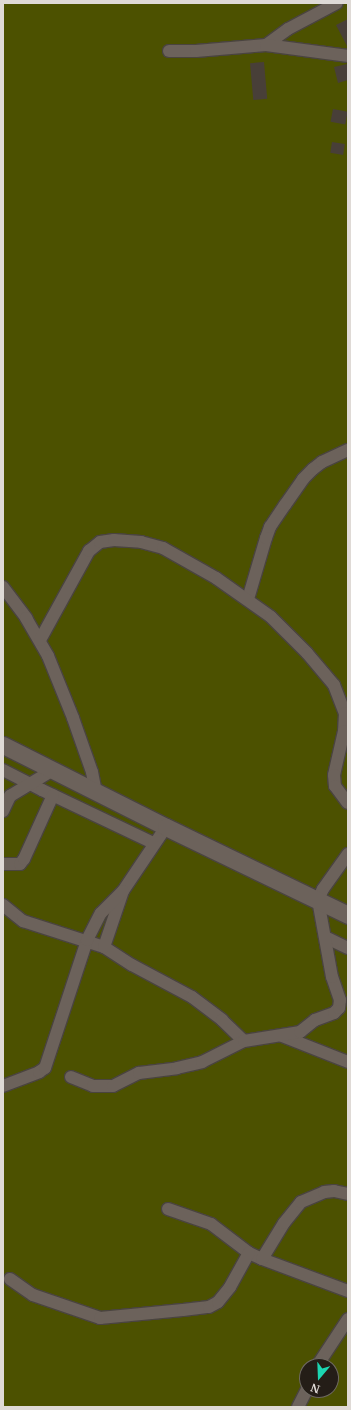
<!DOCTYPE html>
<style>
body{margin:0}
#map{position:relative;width:351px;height:1410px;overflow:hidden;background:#2e2620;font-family:Merriweather,serif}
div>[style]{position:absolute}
.green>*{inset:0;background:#4c5100}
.building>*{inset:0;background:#483f38;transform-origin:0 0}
.roads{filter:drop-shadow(1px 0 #4a443f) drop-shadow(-1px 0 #4a443f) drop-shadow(0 1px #4a443f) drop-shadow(0 -1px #4a443f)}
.street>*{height:12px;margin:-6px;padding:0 6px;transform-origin:6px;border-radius:6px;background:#6c625b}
.secondary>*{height:17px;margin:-8.5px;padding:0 8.5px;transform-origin:8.5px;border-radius:8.5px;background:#6c625b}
span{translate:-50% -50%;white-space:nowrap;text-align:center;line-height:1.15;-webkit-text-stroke:3px #241d17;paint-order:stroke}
.frame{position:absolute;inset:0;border:4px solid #dfdad6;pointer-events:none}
.north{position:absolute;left:299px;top:1358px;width:40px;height:40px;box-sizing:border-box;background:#241d17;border:1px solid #6f6963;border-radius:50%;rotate:199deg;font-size:11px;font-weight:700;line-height:16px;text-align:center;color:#dfdad6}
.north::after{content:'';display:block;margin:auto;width:14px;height:18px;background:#1cd5b1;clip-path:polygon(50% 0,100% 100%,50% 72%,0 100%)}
</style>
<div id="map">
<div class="green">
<div style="clip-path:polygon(evenodd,3px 3px,348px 3px,348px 1407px,3px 1407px,3px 3px,307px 1366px,331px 1366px,331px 1390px,307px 1390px,307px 1366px)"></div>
</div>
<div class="building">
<div style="clip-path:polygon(348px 19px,348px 48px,336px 25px)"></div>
<div style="left:264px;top:62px;width:37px;height:14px;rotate:85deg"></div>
<div style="clip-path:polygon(347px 64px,348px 80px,338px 83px,334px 67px)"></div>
<div style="left:333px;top:109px;width:15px;height:13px;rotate:11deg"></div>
<div style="left:332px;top:142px;width:13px;height:11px;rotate:9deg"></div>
</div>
<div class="roads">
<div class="street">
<div style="left:266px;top:45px;width:27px;rotate:-36deg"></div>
<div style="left:288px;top:29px;width:55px;rotate:-28deg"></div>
<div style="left:169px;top:51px;width:27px"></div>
<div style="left:196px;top:51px;width:70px;rotate:-4.9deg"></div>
<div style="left:266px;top:45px;width:83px;rotate:7.6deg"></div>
<div style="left:3px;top:587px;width:39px;rotate:53deg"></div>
<div style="left:26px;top:618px;width:44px;rotate:59.9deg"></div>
<div style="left:48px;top:656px;width:67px;rotate:68deg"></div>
<div style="left:73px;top:718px;width:57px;rotate:70.6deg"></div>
<div style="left:92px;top:772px;width:20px;rotate:79deg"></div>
<div style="left:248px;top:599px;width:64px;rotate:-73.6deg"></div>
<div style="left:266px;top:538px;width:12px;rotate:-70deg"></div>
<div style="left:270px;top:527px;width:27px;rotate:-56deg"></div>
<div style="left:285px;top:505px;width:32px;rotate:-55deg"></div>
<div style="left:303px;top:479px;width:14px;rotate:-45deg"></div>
<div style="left:313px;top:469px;width:11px;rotate:-38deg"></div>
<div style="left:322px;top:462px;width:29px;rotate:-25deg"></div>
<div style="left:40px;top:640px;width:102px;rotate:-61.2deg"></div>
<div style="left:89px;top:551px;width:14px;rotate:-39deg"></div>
<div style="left:100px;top:542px;width:14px;rotate:-8deg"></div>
<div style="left:114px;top:540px;width:27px;rotate:4deg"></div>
<div style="left:141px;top:542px;width:23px;rotate:15deg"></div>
<div style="left:163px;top:548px;width:61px;rotate:29.5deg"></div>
<div style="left:216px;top:578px;width:67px;rotate:35.3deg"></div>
<div style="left:271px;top:617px;width:51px;rotate:45deg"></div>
<div style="left:307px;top:653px;width:42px;rotate:49.8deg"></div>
<div style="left:334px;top:685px;width:30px;rotate:69deg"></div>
<div style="left:345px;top:713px;width:18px;rotate:93deg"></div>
<div style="left:344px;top:731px;width:45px;rotate:102.8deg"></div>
<div style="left:334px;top:775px;width:11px;rotate:85deg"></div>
<div style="left:335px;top:786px;width:21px;rotate:53deg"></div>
<div style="left:3px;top:770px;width:44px;rotate:27.1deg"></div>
<div style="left:42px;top:790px;width:123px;rotate:25.5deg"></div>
<div style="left:3px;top:811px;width:17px;rotate:-65deg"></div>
<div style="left:10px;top:796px;width:50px;rotate:-31.2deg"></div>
<div style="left:3px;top:864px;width:17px"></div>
<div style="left:20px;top:864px;width:6px;rotate:-51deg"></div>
<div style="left:24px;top:859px;width:70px;rotate:-65.6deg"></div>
<div style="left:3px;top:905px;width:26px;rotate:39deg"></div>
<div style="left:23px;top:921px;width:85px;rotate:17.8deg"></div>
<div style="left:104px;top:947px;width:33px;rotate:33deg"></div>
<div style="left:132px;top:965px;width:68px;rotate:28.1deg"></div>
<div style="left:192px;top:997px;width:38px;rotate:37deg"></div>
<div style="left:222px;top:1020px;width:30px;rotate:44deg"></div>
<div style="left:325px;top:937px;width:25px;rotate:26deg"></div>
<div style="left:104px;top:947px;width:59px;rotate:-71.3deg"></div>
<div style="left:123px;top:891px;width:77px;rotate:-56.1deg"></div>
<div style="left:282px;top:1036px;width:71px;rotate:21.5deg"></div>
<div style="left:71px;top:1077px;width:24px;rotate:22deg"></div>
<div style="left:93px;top:1086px;width:20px"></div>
<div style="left:113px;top:1086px;width:29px;rotate:-27deg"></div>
<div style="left:139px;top:1073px;width:38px;rotate:-7deg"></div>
<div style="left:177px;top:1068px;width:26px;rotate:-13deg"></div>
<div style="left:202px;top:1062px;width:47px;rotate:-26.6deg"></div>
<div style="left:244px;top:1041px;width:57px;rotate:-9.1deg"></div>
<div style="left:300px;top:1032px;width:19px;rotate:-39deg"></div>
<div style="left:315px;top:1020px;width:20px;rotate:-20deg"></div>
<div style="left:334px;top:1013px;width:7px;rotate:-45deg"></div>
<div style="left:339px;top:1008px;width:8px;rotate:-83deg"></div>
<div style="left:340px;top:1000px;width:24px;rotate:-109deg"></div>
<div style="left:332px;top:977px;width:78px;rotate:-100.3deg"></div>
<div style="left:318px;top:900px;width:12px;rotate:-66deg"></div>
<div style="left:323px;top:889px;width:43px;rotate:-54.5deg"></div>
<div style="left:3px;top:1086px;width:39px;rotate:-21deg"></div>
<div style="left:39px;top:1072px;width:7px;rotate:-34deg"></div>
<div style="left:45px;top:1068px;width:135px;rotate:-71.8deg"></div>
<div style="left:87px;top:940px;width:30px;rotate:-63deg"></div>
<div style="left:101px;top:913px;width:31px;rotate:-45deg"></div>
<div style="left:168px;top:1209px;width:46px;rotate:19.2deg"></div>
<div style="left:211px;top:1224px;width:48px;rotate:37.3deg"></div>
<div style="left:249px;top:1253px;width:14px;rotate:25deg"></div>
<div style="left:262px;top:1259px;width:92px;rotate:20.4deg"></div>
<div style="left:262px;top:1259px;width:42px;rotate:-58.6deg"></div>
<div style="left:284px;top:1223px;width:27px;rotate:-51deg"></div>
<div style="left:301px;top:1202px;width:25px;rotate:-23deg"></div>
<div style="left:324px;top:1192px;width:10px;rotate:-6deg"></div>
<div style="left:334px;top:1191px;width:14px;rotate:12deg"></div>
<div style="left:10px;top:1279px;width:28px;rotate:35deg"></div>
<div style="left:33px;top:1295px;width:71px;rotate:18.9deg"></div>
<div style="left:100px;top:1318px;width:83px;rotate:-5.5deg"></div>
<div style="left:183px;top:1310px;width:26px;rotate:-7deg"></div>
<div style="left:209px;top:1307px;width:10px;rotate:-29deg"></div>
<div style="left:218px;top:1302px;width:19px;rotate:-51deg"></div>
<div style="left:230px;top:1287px;width:39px;rotate:-61deg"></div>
<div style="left:317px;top:1366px;width:56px;rotate:-56.6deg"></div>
<div style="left:298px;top:1407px;width:20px;rotate:-63deg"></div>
</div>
<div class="secondary">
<div style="left:3px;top:745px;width:182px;rotate:26.7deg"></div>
<div style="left:166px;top:827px;width:202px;rotate:25.8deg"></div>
</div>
</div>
<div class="frame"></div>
<div class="north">N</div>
</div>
